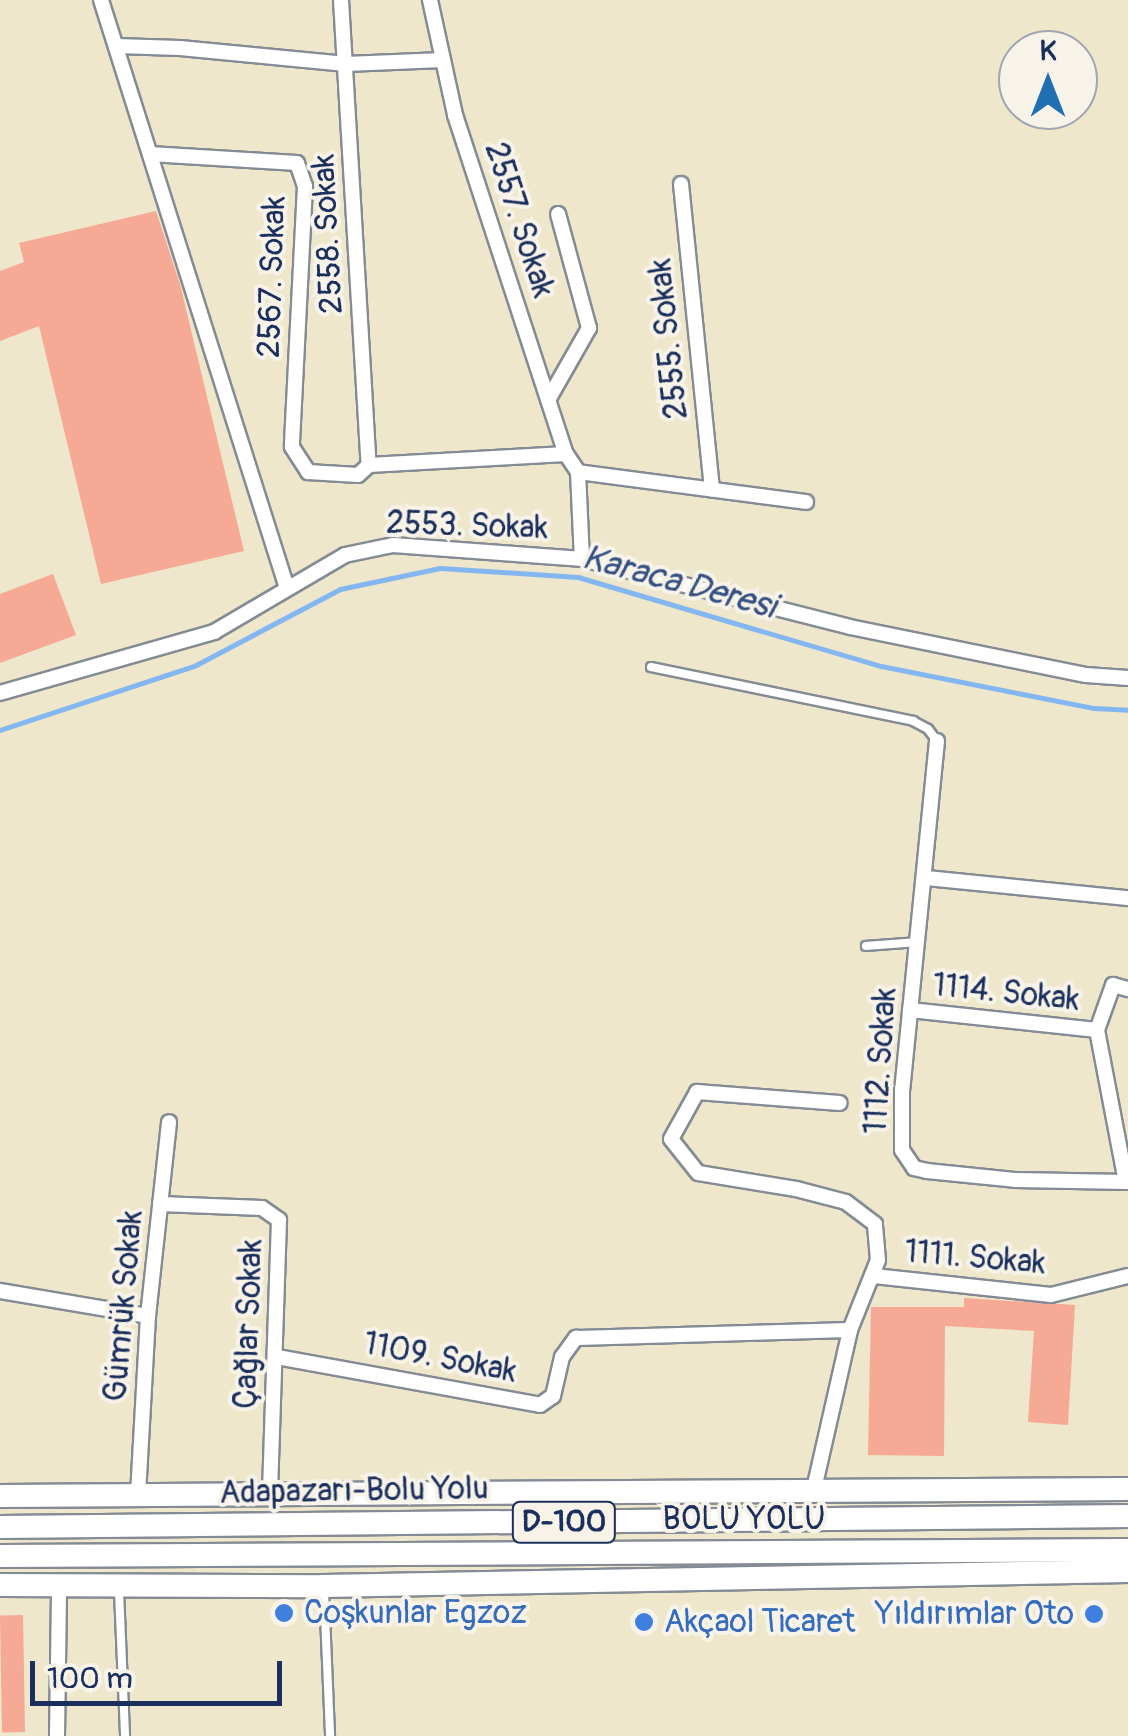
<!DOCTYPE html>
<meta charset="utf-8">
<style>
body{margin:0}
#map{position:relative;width:1128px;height:1736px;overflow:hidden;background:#eee7cb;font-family:Pangolin,sans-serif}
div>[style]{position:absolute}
.stream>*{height:5px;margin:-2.5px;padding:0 2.5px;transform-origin:2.5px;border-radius:2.5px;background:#84b7f1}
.building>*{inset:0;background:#f6a995;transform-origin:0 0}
.roads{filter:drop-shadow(2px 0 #848b94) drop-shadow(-2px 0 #848b94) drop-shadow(0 2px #848b94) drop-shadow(0 -2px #848b94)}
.service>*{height:8px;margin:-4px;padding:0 4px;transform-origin:4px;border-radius:4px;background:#fff}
.minor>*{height:14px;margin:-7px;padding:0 7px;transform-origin:7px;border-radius:7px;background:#fff}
.trunk>*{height:22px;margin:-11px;padding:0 11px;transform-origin:11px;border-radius:11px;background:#fff}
.dots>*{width:28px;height:28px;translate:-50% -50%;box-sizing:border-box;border:5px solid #f7f3e8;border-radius:50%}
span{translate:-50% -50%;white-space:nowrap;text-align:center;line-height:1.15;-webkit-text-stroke:8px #f7f3e8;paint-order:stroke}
.shield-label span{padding:2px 8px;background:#f7f3e8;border:2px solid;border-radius:8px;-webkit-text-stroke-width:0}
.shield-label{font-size:30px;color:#1b2f5e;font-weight:700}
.street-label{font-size:32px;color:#1b2f5e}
.shop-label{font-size:32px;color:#366cbe}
.left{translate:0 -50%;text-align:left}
.right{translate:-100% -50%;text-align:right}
.water-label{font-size:35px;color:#355183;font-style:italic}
.north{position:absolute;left:998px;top:30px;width:100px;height:100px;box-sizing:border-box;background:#f7f3e8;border:2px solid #9fa5b1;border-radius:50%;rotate:0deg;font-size:28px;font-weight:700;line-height:40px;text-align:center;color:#1b2f5e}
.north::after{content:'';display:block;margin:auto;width:35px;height:45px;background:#1f6fb2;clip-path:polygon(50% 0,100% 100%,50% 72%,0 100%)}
.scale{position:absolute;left:30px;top:1661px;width:252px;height:45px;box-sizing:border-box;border:5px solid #1b2f5e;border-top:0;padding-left:12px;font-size:30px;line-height:35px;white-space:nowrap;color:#1b2f5e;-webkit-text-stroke:8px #f7f3e8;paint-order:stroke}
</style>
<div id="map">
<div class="stream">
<div style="left:0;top:730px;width:206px;rotate:-18.3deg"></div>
<div style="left:196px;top:665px;width:163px;rotate:-27.8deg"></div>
<div style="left:340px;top:589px;width:102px;rotate:-11.9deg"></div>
<div style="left:440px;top:568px;width:138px;rotate:3.7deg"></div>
<div style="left:578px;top:577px;width:316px;rotate:16.4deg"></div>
<div style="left:881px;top:666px;width:217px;rotate:11.2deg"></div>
<div style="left:1094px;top:708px;width:34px;rotate:3deg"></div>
</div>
<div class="building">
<div style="clip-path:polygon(156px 211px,180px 284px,244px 551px,101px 584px,39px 326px,0 341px,0 271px,24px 262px,19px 243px)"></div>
<div style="clip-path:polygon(53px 574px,76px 635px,0 663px,0 594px)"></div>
<div style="clip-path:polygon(964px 1298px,1075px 1305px,1068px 1425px,1028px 1422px,1034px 1331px,945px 1326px,944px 1456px,868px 1455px,871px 1307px,964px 1307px)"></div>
<div style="left:23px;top:1615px;width:117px;height:23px;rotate:89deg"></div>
</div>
<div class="roads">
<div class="service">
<div style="left:651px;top:667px;width:268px;rotate:11.6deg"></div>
<div style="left:913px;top:721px;width:17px;rotate:28deg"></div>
<div style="left:928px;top:729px;width:15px;rotate:53deg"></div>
<div style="left:866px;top:946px;width:52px;rotate:-4.4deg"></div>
<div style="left:119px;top:1591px;width:145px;rotate:87.6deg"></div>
<div style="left:324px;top:1591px;width:145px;rotate:87.6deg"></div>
</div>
<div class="minor">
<div style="left:101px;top:0;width:617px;rotate:72.45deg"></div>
<div style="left:341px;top:0;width:466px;rotate:86.6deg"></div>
<div style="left:430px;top:0;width:118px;rotate:77.7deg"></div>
<div style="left:455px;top:115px;width:357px;rotate:71.9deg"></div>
<div style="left:116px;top:46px;width:64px;rotate:1.8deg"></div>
<div style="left:180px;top:48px;width:167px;rotate:5.5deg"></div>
<div style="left:346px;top:64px;width:97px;rotate:-2.4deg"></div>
<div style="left:150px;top:154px;width:147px;rotate:3.5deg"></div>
<div style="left:297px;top:163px;width:24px;rotate:71deg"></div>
<div style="left:305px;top:186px;width:261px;rotate:92.9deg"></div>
<div style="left:292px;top:447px;width:30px;rotate:57deg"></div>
<div style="left:308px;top:472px;width:50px;rotate:3.4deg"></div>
<div style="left:358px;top:475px;width:15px;rotate:-42deg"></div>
<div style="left:681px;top:184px;width:307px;rotate:84.2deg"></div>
<div style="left:548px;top:400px;width:83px;rotate:-60.3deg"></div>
<div style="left:589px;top:328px;width:118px;rotate:-105.2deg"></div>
<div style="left:369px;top:465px;width:197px;rotate:-3.2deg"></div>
<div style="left:566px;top:454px;width:22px;rotate:56deg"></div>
<div style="left:578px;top:472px;width:87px;rotate:87.4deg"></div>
<div style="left:578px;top:472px;width:230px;rotate:7.5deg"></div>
<div style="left:0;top:693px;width:223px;rotate:-15.9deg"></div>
<div style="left:214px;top:632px;width:152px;rotate:-30.4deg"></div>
<div style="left:345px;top:555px;width:49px;rotate:-11.8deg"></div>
<div style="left:393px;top:545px;width:190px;rotate:4.2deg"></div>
<div style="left:582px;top:559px;width:276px;rotate:14.2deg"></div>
<div style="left:850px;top:627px;width:241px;rotate:11.5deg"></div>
<div style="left:1086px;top:675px;width:42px;rotate:4.1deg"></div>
<div style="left:937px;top:741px;width:350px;rotate:95.7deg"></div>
<div style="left:902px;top:1089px;width:61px;rotate:90deg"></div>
<div style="left:902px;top:1150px;width:22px;rotate:56deg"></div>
<div style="left:914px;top:1168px;width:13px;rotate:13deg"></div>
<div style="left:927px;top:1171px;width:88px;rotate:5.8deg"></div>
<div style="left:1015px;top:1180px;width:113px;rotate:1deg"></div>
<div style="left:926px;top:878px;width:203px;rotate:5.7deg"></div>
<div style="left:910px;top:1010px;width:188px;rotate:6.1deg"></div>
<div style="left:1126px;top:1182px;width:155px;rotate:-100.8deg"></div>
<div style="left:1097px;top:1030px;width:48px;rotate:-70.4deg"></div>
<div style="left:1113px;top:985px;width:16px;rotate:15deg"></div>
<div style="left:160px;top:1204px;width:102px;rotate:2.2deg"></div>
<div style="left:262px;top:1208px;width:21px;rotate:35deg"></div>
<div style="left:279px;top:1220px;width:273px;rotate:91.9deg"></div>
<div style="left:874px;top:1276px;width:178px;rotate:6.1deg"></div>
<div style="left:1051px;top:1295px;width:79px;rotate:-13.9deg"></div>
<div style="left:0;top:1291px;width:150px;rotate:9.6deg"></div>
<div style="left:277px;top:1357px;width:267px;rotate:10.3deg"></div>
<div style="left:540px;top:1405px;width:16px;rotate:-35deg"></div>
<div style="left:553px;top:1396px;width:40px;rotate:-77deg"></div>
<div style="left:562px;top:1357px;width:24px;rotate:-54deg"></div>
<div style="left:576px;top:1338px;width:274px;rotate:-1.7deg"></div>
<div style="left:814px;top:1489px;width:163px;rotate:-77.2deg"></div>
<div style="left:850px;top:1330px;width:75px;rotate:-68.2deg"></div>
<div style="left:878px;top:1260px;width:36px;rotate:-95deg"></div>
<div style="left:875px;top:1224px;width:36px;rotate:-143deg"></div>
<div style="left:846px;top:1202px;width:52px;rotate:-165.4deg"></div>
<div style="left:796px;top:1189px;width:99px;rotate:-170.7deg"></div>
<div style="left:698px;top:1173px;width:43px;rotate:-128.5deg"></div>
<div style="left:671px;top:1139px;width:54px;rotate:-61deg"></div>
<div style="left:697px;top:1092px;width:143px;rotate:4.4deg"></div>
<div style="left:138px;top:1495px;width:179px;rotate:-86.8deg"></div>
<div style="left:148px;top:1316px;width:195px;rotate:-83.8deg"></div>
<div style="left:57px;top:1736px;width:152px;rotate:-89.2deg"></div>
</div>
<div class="trunk">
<div style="left:0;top:1496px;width:1128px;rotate:-0.36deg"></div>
<div style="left:0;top:1527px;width:1128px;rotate:-0.56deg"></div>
<div style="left:0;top:1556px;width:1128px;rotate:-0.3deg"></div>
<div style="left:0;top:1585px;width:323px;rotate:0.2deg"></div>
<div style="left:323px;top:1586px;width:805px;rotate:-1.07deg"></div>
</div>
</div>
<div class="dots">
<div style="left:284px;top:1613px;background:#3f7fe0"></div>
<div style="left:1094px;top:1614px;background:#3f7fe0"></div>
<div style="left:644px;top:1622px;background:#3f7fe0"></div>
</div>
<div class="shield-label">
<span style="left:564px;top:1522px">D-100</span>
</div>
<div class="street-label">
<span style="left:519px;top:220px;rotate:72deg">2557. Sokak</span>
<span style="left:328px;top:234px;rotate:-93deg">2558. Sokak</span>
<span style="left:272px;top:277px;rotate:-88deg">2567. Sokak</span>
<span style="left:669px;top:339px;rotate:-96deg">2555. Sokak</span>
<span style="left:467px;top:526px;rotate:2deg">2553. Sokak</span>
<span style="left:1006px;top:993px;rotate:6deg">1114. Sokak</span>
<span style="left:881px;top:1061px;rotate:-86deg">1112. Sokak</span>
<span style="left:975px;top:1258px;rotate:5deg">1111. Sokak</span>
<span style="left:124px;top:1306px;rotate:-85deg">Gümrük Sokak</span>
<span style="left:249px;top:1324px;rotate:-88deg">Çağlar Sokak</span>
<span style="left:440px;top:1358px;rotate:11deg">1109. Sokak</span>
<span style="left:354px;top:1491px;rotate:-1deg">Adapazarı-Bolu Yolu</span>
<span style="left:744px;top:1519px">BOLU YOLU</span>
</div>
<div class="shop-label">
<span class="left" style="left:304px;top:1613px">Coşkunlar Egzoz</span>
<span class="right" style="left:1074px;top:1614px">Yıldırımlar Oto</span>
<span class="left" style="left:664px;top:1622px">Akçaol Ticaret</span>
</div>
<div class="water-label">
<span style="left:679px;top:582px;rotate:15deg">Karaca Deresi</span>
</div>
<div class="north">K</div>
<div class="scale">100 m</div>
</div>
